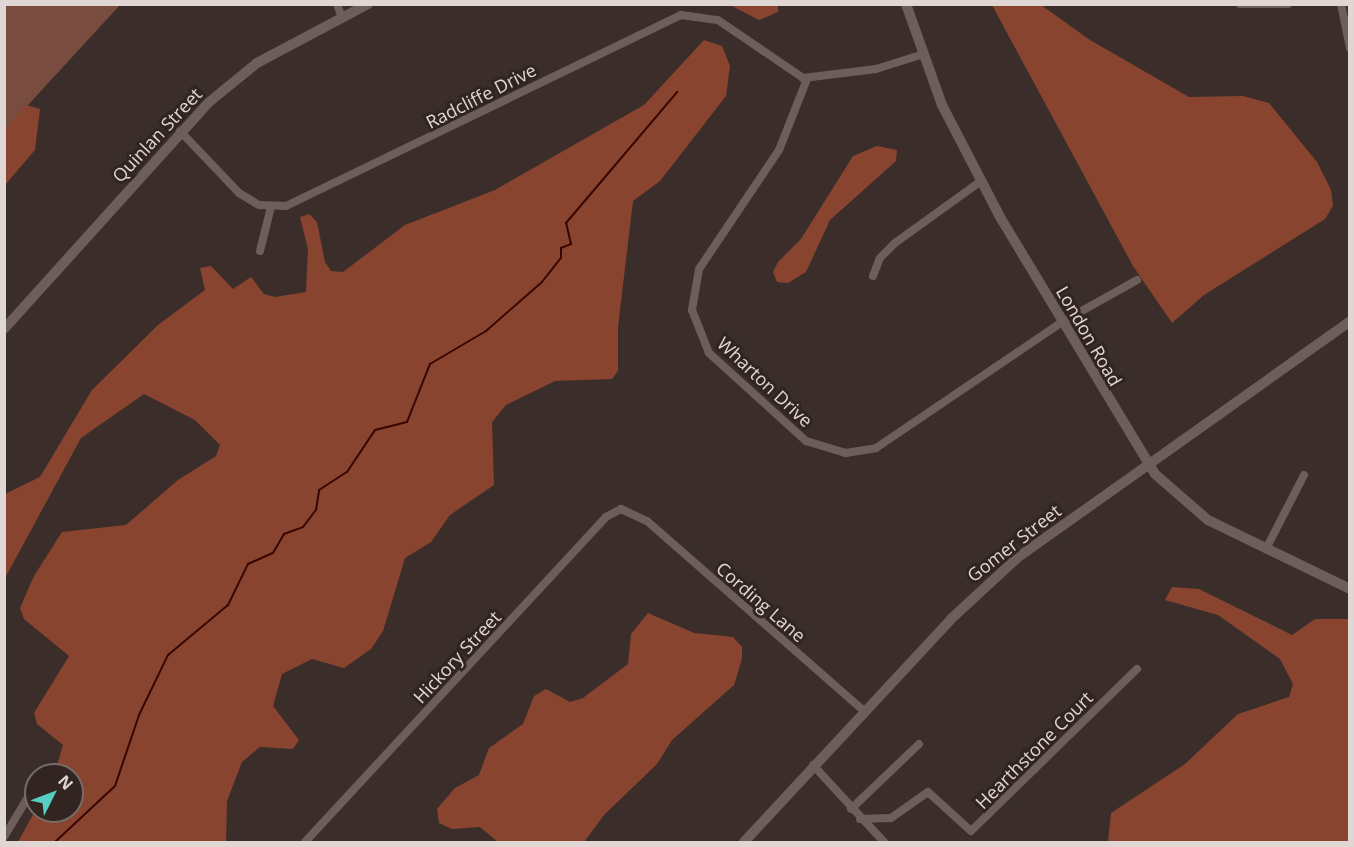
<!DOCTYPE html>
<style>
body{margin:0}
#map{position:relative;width:1354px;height:847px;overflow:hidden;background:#3b2e2a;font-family:"Open Sans",sans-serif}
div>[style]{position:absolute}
.green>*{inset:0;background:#794c40}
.forest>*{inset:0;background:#894430}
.stream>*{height:2px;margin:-1px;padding:0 1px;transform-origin:1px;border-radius:1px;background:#380600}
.street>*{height:8px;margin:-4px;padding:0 4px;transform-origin:4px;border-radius:4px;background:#6d5e5a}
.secondary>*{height:10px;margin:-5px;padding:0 5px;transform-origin:5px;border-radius:5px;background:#6d5e5a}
span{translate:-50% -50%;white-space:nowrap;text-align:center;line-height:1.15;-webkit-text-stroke:6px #312421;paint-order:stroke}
.street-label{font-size:18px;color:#e0d7d5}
.frame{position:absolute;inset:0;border:6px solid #e0d7d5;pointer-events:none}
.north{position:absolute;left:24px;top:763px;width:60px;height:60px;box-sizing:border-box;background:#312421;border:2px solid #776c69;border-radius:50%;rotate:48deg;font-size:16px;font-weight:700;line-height:24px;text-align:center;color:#e0d7d5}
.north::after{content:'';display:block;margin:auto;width:21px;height:27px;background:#56cec2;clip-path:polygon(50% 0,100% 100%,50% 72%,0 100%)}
</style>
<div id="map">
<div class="green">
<div style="clip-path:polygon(6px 5px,120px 5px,5px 130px,4px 6px)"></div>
</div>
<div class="forest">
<div style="clip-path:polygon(730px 5px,778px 5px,778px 12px,759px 20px)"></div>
<div style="clip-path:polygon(992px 5px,1041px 5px,1090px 40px,1189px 97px,1243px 96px,1269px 103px,1317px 162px,1331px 190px,1333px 206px,1325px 219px,1204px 295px,1172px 323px,1133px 266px)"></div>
<div style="clip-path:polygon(704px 40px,722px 46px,730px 66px,726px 96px,660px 181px,633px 201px,618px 327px,618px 371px,612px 379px,555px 381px,506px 405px,492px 422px,494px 485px,450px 515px,431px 542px,405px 558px,383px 631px,371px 649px,344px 668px,312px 659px,282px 674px,273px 706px,299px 740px,293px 749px,260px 747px,242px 762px,227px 801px,226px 842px,18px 842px,36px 809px,72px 811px,72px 775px,54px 775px,63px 745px,37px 724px,34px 713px,69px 656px,24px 619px,20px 608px,34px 576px,62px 532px,126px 525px,178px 480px,216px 456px,220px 445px,195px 420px,144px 394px,81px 438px,5px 578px,5px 494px,40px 477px,92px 390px,158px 325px,205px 290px,200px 268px,211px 266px,233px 289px,251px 277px,264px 294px,275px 297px,306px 292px,308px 249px,300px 217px,309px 214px,317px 222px,325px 262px,331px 271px,343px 272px,405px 225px,495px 190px,644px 105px)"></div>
<div style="clip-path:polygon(26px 105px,40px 109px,35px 150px,5px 185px,5px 130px)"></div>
<div style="clip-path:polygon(877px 146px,897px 150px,896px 161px,830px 220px,806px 272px,788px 283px,777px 282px,773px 272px,778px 262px,801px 239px,853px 156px)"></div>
<div style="clip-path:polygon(1172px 587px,1199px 589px,1292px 635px,1315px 619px,1349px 619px,1349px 842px,1108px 842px,1111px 813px,1185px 764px,1238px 714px,1289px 697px,1293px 684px,1280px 659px,1218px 615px,1165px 600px)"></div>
<div style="clip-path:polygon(648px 613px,694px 633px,733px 637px,742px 647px,742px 659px,734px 685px,672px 740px,657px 764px,604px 815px,584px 842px,498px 842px,480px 827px,452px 829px,439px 823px,437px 809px,455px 788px,479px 775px,489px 748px,523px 724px,534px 696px,546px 689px,570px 702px,583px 698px,628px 664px,631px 634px)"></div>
</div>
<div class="stream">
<div style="left:55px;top:842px;width:82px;rotate:-43deg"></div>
<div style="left:115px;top:786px;width:75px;rotate:-71.3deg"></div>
<div style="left:139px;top:715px;width:67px;rotate:-64.2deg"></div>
<div style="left:168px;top:655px;width:78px;rotate:-39.8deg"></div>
<div style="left:228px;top:605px;width:46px;rotate:-64deg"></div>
<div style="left:248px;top:564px;width:27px;rotate:-24deg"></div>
<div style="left:273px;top:553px;width:22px;rotate:-60deg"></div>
<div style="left:284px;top:534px;width:20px;rotate:-20deg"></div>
<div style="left:303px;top:527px;width:21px;rotate:-53deg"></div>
<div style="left:316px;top:510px;width:20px;rotate:-81deg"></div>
<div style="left:319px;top:490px;width:33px;rotate:-33deg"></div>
<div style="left:347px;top:472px;width:50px;rotate:-56.3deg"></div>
<div style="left:375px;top:430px;width:33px;rotate:-14deg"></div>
<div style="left:407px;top:422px;width:62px;rotate:-68.4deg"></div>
<div style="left:430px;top:364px;width:65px;rotate:-30.5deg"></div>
<div style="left:486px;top:331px;width:74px;rotate:-41.2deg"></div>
<div style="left:542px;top:282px;width:31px;rotate:-52deg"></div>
<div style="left:561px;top:258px;width:10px;rotate:-90deg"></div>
<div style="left:561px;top:248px;width:11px;rotate:-22deg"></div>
<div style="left:571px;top:244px;width:22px;rotate:-103deg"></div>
<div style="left:566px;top:223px;width:172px;rotate:-49.7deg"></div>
</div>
<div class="street">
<div style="left:337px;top:4px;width:15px;rotate:70deg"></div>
<div style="left:1240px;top:4px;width:48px"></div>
<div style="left:1341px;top:4px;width:45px;rotate:78.4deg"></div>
<div style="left:807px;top:79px;width:76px;rotate:111.5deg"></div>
<div style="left:779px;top:150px;width:143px;rotate:123.9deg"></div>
<div style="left:699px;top:269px;width:42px;rotate:99.7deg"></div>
<div style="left:692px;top:310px;width:46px;rotate:68.4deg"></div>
<div style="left:709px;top:353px;width:131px;rotate:42.2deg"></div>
<div style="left:806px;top:441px;width:42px;rotate:16.7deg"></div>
<div style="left:846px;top:453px;width:30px;rotate:-9deg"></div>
<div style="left:876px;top:448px;width:225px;rotate:-34.1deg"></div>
<div style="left:1062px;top:322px;width:86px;rotate:-29.2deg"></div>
<div style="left:180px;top:131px;width:86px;rotate:46.4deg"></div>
<div style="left:239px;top:193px;width:23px;rotate:31deg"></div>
<div style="left:259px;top:205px;width:27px;rotate:2deg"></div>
<div style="left:286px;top:206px;width:439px;rotate:-25.8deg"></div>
<div style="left:681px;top:15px;width:37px;rotate:8deg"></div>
<div style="left:718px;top:20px;width:103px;rotate:34.3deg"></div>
<div style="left:803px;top:78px;width:74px;rotate:-7deg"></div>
<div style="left:876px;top:69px;width:50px;rotate:-17.4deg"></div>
<div style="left:260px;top:251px;width:45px;rotate:-76deg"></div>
<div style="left:873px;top:276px;width:19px;rotate:-69deg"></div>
<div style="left:880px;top:258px;width:21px;rotate:-45deg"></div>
<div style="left:895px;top:243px;width:106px;rotate:-35.8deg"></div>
<div style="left:1267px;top:547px;width:81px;rotate:-62.8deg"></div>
<div style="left:813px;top:765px;width:105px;rotate:47.3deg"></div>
<div style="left:851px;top:809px;width:94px;rotate:-43.7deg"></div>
<div style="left:860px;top:819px;width:31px;rotate:-2deg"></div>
<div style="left:891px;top:818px;width:45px;rotate:-35.1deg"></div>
<div style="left:928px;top:792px;width:58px;rotate:42.2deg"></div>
<div style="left:971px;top:831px;width:232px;rotate:-44.3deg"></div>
<div style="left:4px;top:837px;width:62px;rotate:-58.9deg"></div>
<div style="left:305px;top:842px;width:443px;rotate:-47.2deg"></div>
<div style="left:606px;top:517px;width:17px;rotate:-28deg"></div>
<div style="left:621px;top:509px;width:29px;rotate:25deg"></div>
<div style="left:647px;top:521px;width:288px;rotate:41.2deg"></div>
</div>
<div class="secondary">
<div style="left:906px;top:4px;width:107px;rotate:70.4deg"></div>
<div style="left:942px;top:105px;width:126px;rotate:62.6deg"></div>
<div style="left:1000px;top:217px;width:300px;rotate:58.9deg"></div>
<div style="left:1155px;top:474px;width:70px;rotate:41deg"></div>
<div style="left:1208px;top:520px;width:158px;rotate:25.9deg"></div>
<div style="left:4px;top:329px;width:304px;rotate:-47.9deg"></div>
<div style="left:208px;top:103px;width:63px;rotate:-39.2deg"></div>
<div style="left:257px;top:63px;width:126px;rotate:-28deg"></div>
<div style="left:744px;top:842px;width:304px;rotate:-47.1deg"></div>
<div style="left:951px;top:619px;width:90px;rotate:-42.7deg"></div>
<div style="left:1017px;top:558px;width:409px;rotate:-35.4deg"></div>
</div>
<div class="street-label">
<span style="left:481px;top:96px;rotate:-27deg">Radcliffe Drive</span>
<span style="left:157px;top:135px;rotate:-47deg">Quinlan Street</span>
<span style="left:1089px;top:336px;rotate:60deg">London Road</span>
<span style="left:765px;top:382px;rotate:43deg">Wharton Drive</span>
<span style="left:1014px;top:543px;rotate:-38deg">Gomer Street</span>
<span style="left:761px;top:602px;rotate:41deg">Cording Lane</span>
<span style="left:457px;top:657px;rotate:-47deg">Hickory Street</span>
<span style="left:1034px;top:750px;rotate:-45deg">Hearthstone Court</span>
</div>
<div class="frame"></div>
<div class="north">N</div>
</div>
